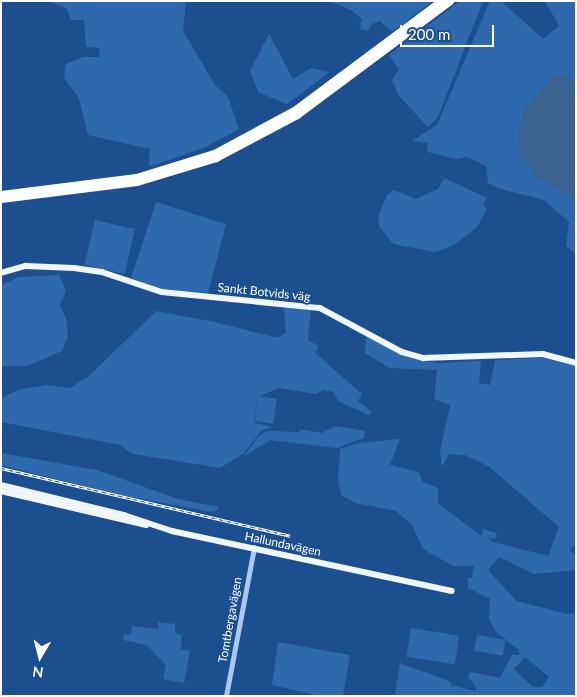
<!DOCTYPE html>
<meta charset="utf-8">
<style>
body{margin:0}
#map{position:relative;width:577px;height:697px;overflow:hidden;background:#1b4f8f;font-family:Lato,sans-serif}
div>[style]{position:absolute}
.green>*{inset:0;background:#2e69ad;transform-origin:0 0}
.water>*{inset:0;background:#3c6290}
.minor>*{height:4.5px;margin:-2.25px;padding:0 2.25px;transform-origin:2.25px;border-radius:2.25px;background:#a9c9ee}
.major>*{height:5.5px;margin:-2.75px;padding:0 2.75px;transform-origin:2.75px;border-radius:2.75px;background:#f0f6ff}
.highway>*{height:7px;margin:-3.5px;padding:0 3.5px;transform-origin:3.5px;border-radius:3.5px;background:#fff}
.rail>*{height:3px;margin-top:-1.5px;transform-origin:0;background:repeating-linear-gradient(90deg,#1b4f8f 0 4px,#fff 0 8px);box-sizing:border-box;border-block:1px solid #fff}
span{translate:-50% -50%;white-space:nowrap;text-align:center;line-height:1.15;-webkit-text-stroke:4px #1b4f8f;paint-order:stroke}
.street-label{font-size:12px;color:#fff}
.frame{position:absolute;inset:0;border:2px solid #fff;pointer-events:none}
.north{position:absolute;left:15px;top:632px;width:50px;height:50px;-webkit-text-stroke:4px #1b4f8f;paint-order:stroke;rotate:188deg;font-size:14px;font-weight:700;line-height:20px;text-align:center;color:#fff}
.north::after{content:'';display:block;margin:auto;width:18px;height:22px;background:#fff;clip-path:polygon(50% 0,100% 100%,50% 72%,0 100%)}
.scale{position:absolute;left:400px;top:25px;width:94px;height:22px;box-sizing:border-box;border:2px solid #fff;border-top:0;padding-left:6px;font-size:15px;line-height:18px;white-space:nowrap;color:#fff;-webkit-text-stroke:4px #1b4f8f;paint-order:stroke}
</style>
<div id="map">
<div class="green">
<div style="clip-path:polygon(48px 1px,186px 1px,183px 31px,215px 85px,228px 97px,239px 129px,206px 147px,149px 167px,150px 149px,88px 135px,79px 98px,64px 78px,66px 64px,84px 57px,99px 57px,100px 48px,86px 47px,84px 20px,71px 20px,66px 8px)"></div>
<div style="clip-path:polygon(329px 1px,433px 1px,392px 32px,380px 21px,372px 24px,368px 31px,360px 29px,362px 19px,351px 10px)"></div>
<div style="clip-path:polygon(460px 1px,483px 1px,438px 117px,428px 127px,399px 96px,392px 80px,399px 69px,389px 55px)"></div>
<div style="clip-path:polygon(490px 1px,501px 1px,543px 39px,559px 26px,545px 1px,576px 1px,576px 85px,566px 75px,554px 76px,527px 107px,519px 130px,519px 151px,534px 174px,576px 199px,576px 254px,566px 246px,569px 222px,544px 200px,497px 188px,488px 183px,486px 166px,467px 157px,455px 159px,428px 152px,427px 143px,412px 141px,437px 125px)"></div>
<div style="clip-path:polygon(269px 34px,293px 79px,311px 68px,330px 72px,287px 104px,258px 92px,250px 71px)"></div>
<div style="clip-path:polygon(444px 178px,487px 198px,483px 205px,487px 210px,477px 227px,456px 244px,435px 252px,393px 244px,379px 226px,378px 217px,387px 195px,394px 190px,416px 199px,438px 189px)"></div>
<div style="clip-path:polygon(156px 202px,226px 224px,208px 293px,162px 289px,131px 278px)"></div>
<div style="left:95px;top:220px;width:41px;height:46px;rotate:13deg"></div>
<div style="clip-path:polygon(59px 275px,66px 291px,60px 305px,66px 319px,68px 336px,62px 351px,27px 366px,1px 366px,1px 285px,19px 277px)"></div>
<div style="clip-path:polygon(287px 305px,311px 310px,308px 340px,319px 346px,315px 353px,362px 394px,358px 401px,371px 411px,370px 416px,338px 401px,334px 392px,323px 390px,316px 394px,279px 388px,260px 396px,277px 399px,273px 424px,255px 421px,258px 397px,254px 423px,273px 427px,262px 430px,244px 453px,220px 468px,133px 454px,120px 445px,1px 422px,2px 398px,18px 390px,47px 385px,70px 388px,89px 376px,156px 311px,215px 322px,278px 338px,286px 333px,284px 308px)"></div>
<div style="clip-path:polygon(evenodd,366px 336px,416px 360px,439px 363px,481px 361px,479px 383px,490px 385px,495px 360px,543px 358px,576px 366px,576px 544px,570px 550px,576px 556px,576px 570px,533px 574px,499px 557px,488px 570px,517px 601px,567px 614px,576px 613px,576px 696px,395px 696px,400px 663px,451px 682px,451px 685px,475px 691px,477px 688px,468px 677px,471px 672px,500px 678px,512px 655px,519px 655px,519px 650px,496px 632px,489px 619px,490px 599px,468px 588px,468px 578px,472px 577px,474px 566px,453px 566px,423px 549px,412px 525px,396px 511px,356px 503px,341px 495px,338px 478px,340px 449px,358px 443px,400px 439px,390px 465px,419px 472px,422px 481px,438px 488px,438px 503px,481px 536px,483px 529px,497px 533px,495px 539px,488px 538px,493px 542px,548px 556px,559px 527px,488px 466px,465px 455px,449px 454px,442px 467px,440px 451px,450px 405px,434px 399px,437px 370px,390px 368px,365px 353px,366px 336px,525px 657px,549px 677px,542px 687px,533px 687px,514px 669px,525px 657px)"></div>
<div style="clip-path:polygon(335px 426px,365px 431px,364px 438px,336px 448px,271px 440px,244px 456px,259px 436px,267px 431px,299px 432px,300px 429px,322px 433px)"></div>
<div style="clip-path:polygon(1px 453px,97px 470px,178px 499px,219px 507px,218px 510px,212px 512px,115px 494px,1px 465px)"></div>
<div style="clip-path:polygon(158px 622px,175px 624px,175px 633px,182px 635px,181px 649px,190px 651px,184px 683px,163px 679px,166px 665px,147px 645px,123px 640px,124px 635px,131px 635px,132px 626px,159px 629px)"></div>
<div style="left:411px;top:628px;width:49px;height:29px;rotate:9deg"></div>
<div style="left:477px;top:635px;width:29px;height:16px;rotate:10deg"></div>
<div style="clip-path:polygon(278px 642px,350px 655px,343px 696px,320px 696px,272px 685px)"></div>
</div>
<div class="water">
<div style="clip-path:polygon(566px 75px,576px 85px,576px 199px,534px 174px,519px 151px,519px 129px,527px 107px,554px 76px)"></div>
</div>
<div class="minor">
<div style="left:226px;top:696px;width:151px;rotate:-79.3deg"></div>
</div>
<div class="major">
<div style="left:1px;top:273px;width:26px;rotate:-16deg"></div>
<div style="left:26px;top:266px;width:48px;rotate:2.4deg"></div>
<div style="left:74px;top:268px;width:28px;rotate:8deg"></div>
<div style="left:102px;top:272px;width:63px;rotate:18.4deg"></div>
<div style="left:162px;top:292px;width:159px;rotate:5.8deg"></div>
<div style="left:320px;top:308px;width:93px;rotate:28.2deg"></div>
<div style="left:402px;top:352px;width:22px;rotate:16deg"></div>
<div style="left:423px;top:358px;width:120px;rotate:-1.9deg"></div>
<div style="left:543px;top:354px;width:34px;rotate:15deg"></div>
<div style="left:1px;top:485px;width:127px;rotate:13.7deg"></div>
<div style="left:124px;top:515px;width:51px;rotate:18.4deg"></div>
<div style="left:172px;top:531px;width:286px;rotate:12.1deg"></div>
<div style="left:1px;top:491px;width:149px;rotate:13.2deg"></div>
</div>
<div class="highway">
<div style="left:1px;top:194px;width:136px;rotate:-7.2deg"></div>
<div style="left:136px;top:177px;width:82px;rotate:-17.1deg"></div>
<div style="left:214px;top:153px;width:91px;rotate:-28.3deg"></div>
<div style="left:294px;top:110px;width:182px;rotate:-36.7deg"></div>
<div style="left:1px;top:199px;width:137px;rotate:-7.1deg"></div>
<div style="left:137px;top:182px;width:83px;rotate:-16.9deg"></div>
<div style="left:216px;top:158px;width:92px;rotate:-28deg"></div>
<div style="left:297px;top:115px;width:191px;rotate:-36.7deg"></div>
</div>
<div class="rail">
<div style="left:1px;top:468px;width:297px;rotate:13.2deg"></div>
</div>
<div class="street-label">
<span style="left:264px;top:292px;rotate:6deg">Sankt Botvids väg</span>
<span style="left:283px;top:544px;rotate:12deg">Hallundavägen</span>
<span style="left:230px;top:620px;rotate:-80deg">Tomtbergavägen</span>
</div>
<div class="frame"></div>
<div class="north">N</div>
<div class="scale">200 m</div>
</div>
